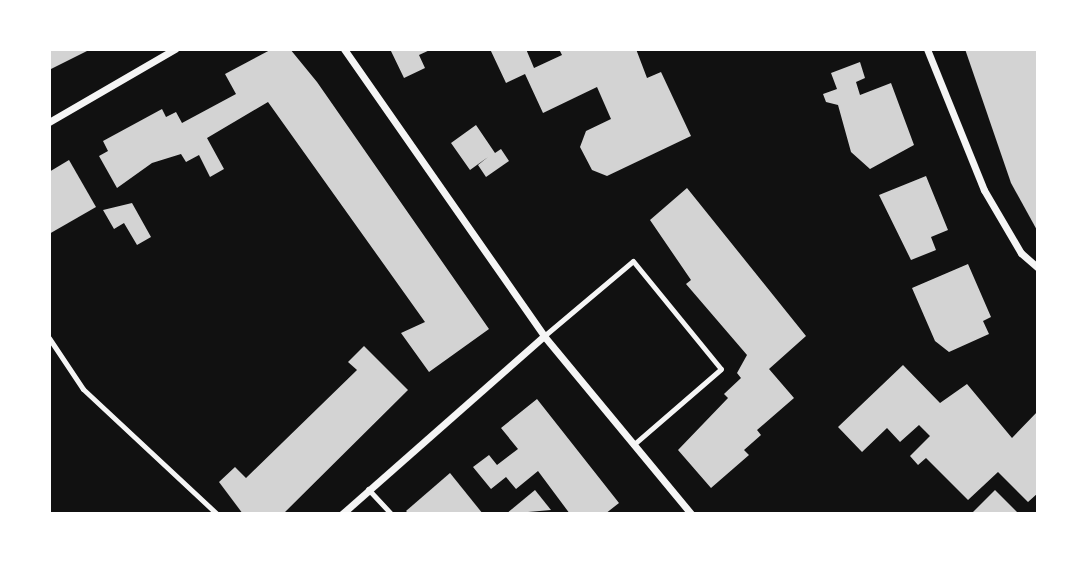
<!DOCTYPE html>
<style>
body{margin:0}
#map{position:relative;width:1087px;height:563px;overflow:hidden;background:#111;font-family:"DM Sans",sans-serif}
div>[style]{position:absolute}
.building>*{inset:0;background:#d3d3d3}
.service>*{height:5px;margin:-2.5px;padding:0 2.5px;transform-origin:2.5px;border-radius:2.5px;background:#f5f5f5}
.minor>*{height:7px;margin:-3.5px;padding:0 3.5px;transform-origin:3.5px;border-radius:3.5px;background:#f5f5f5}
span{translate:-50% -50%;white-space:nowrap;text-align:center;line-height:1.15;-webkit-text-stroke:5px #fff;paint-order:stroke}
.frame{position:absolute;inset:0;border:51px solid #fff;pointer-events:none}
</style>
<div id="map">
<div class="building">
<div style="clip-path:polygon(49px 49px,91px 49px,49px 70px)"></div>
<div style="clip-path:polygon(272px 49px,290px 49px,317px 82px,489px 329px,429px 372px,401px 333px,425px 322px,268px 102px,207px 138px,224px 169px,210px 177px,199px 155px,186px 162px,181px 154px,152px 163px,117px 188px,99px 156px,108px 151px,103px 141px,162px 109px,166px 117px,176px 112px,182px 123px,236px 94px,225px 74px)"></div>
<div style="clip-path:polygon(390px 49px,432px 49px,419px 55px,425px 68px,404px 78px)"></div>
<div style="clip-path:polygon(490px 49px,526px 49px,534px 68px,562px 55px,559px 49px,636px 49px,647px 78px,661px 72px,691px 136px,607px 176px,592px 170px,580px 147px,586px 131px,611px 119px,597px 87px,543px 113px,525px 74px,506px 83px)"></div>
<div style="clip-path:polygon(965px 49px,1038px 49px,1038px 232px,1011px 183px)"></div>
<div style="clip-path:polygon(860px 62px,865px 78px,856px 82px,860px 95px,891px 83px,914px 145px,870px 169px,851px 152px,838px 105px,826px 102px,823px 94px,837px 89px,831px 73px)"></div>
<div style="clip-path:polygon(476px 125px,495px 153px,501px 149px,509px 161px,486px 177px,478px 165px,488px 157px,470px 170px,451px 143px)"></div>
<div style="clip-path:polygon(69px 160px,96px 207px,49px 234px,49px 172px)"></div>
<div style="clip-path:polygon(926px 176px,948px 230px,931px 237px,936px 250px,911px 260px,879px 195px)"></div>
<div style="clip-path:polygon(687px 188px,806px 336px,769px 369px,794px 398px,757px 430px,761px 435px,744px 450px,749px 455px,711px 488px,678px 450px,728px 398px,724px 394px,741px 378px,737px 373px,747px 355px,686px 284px,691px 280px,650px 220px)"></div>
<div style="clip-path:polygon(132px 203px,151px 237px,137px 245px,124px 223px,114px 229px,103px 210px)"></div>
<div style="clip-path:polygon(968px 264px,991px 317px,983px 321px,989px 334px,949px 352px,935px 341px,912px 288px)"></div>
<div style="clip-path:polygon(364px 346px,408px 390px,283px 514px,243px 514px,219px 482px,235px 467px,246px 478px,357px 370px,348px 362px)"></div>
<div style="clip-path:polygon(903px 365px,940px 403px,967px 384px,1012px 438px,1038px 411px,1038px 493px,1028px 502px,998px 472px,968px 500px,926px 458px,918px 465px,910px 456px,930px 436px,919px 425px,900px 442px,887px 428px,862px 452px,838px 427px)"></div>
<div style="clip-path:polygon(537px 399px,619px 503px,605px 514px,570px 514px,538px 471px,516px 489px,506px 477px,491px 489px,473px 467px,489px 455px,497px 465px,518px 449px,501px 428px)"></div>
<div style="clip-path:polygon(450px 473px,483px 514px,409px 514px,406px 511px)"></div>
<div style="clip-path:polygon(535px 490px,551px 510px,506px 514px)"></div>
<div style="clip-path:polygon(995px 490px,1019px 514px,971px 514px)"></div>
</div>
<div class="service">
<div style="left:544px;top:336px;width:116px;rotate:-40.1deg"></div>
<div style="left:633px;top:261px;width:139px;rotate:50.8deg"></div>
<div style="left:721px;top:369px;width:116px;rotate:139.2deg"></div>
<div style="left:49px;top:338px;width:61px;rotate:56.3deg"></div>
<div style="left:83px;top:389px;width:183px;rotate:43deg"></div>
<div style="left:368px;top:489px;width:34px;rotate:47deg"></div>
</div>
<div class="minor">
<div style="left:344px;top:49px;width:350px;rotate:55.1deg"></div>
<div style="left:544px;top:336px;width:231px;rotate:50.4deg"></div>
<div style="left:927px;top:49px;width:152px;rotate:68deg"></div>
<div style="left:984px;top:190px;width:73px;rotate:59.6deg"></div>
<div style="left:1021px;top:253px;width:23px;rotate:41deg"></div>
<div style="left:49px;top:122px;width:146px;rotate:-30.1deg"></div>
<div style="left:342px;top:514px;width:269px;rotate:-41.4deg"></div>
</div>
<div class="frame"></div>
</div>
